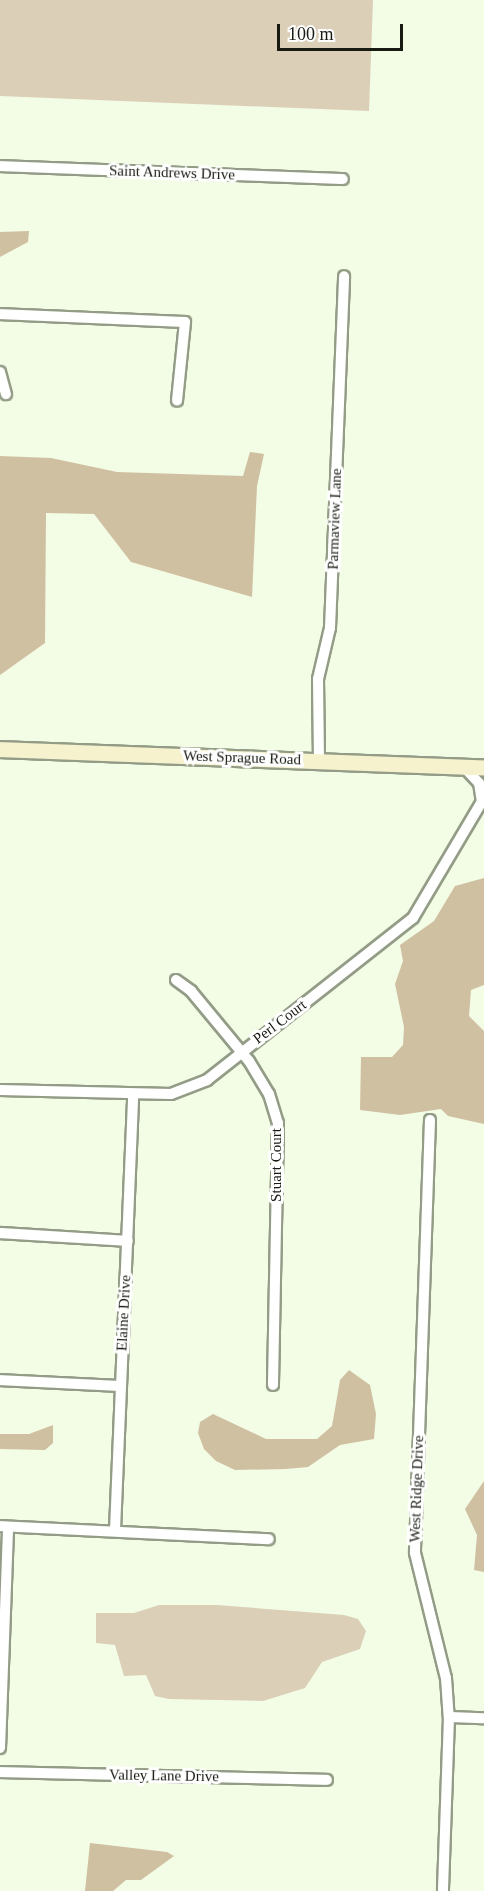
<!DOCTYPE html>
<style>
body{margin:0}
#map{position:relative;width:484px;height:1891px;overflow:hidden;background:#f3fce5;font-family:"Times New Roman",serif}
div>[style]{position:absolute}
.green>*{inset:0;background:#dbcfb7}
.forest>*{inset:0;background:#d0c0a2}
.roads{filter:drop-shadow(2px 0 #939c86) drop-shadow(-2px 0 #939c86) drop-shadow(0 2px #939c86) drop-shadow(0 -2px #939c86)}
.street>*{height:10px;margin:-5px;padding:0 5px;transform-origin:5px;border-radius:5px;background:#fff}
.secondary>*{height:15px;margin:-7.5px;padding:0 7.5px;transform-origin:7.5px;border-radius:7.5px;background:#f6f2ce}
span{translate:-50% -50%;white-space:nowrap;text-align:center;line-height:1.15;-webkit-text-stroke:6px #fff;paint-order:stroke}
.street-label{font-size:15px;color:#171b12}
.scale{position:absolute;left:277px;top:24px;width:126px;height:27px;box-sizing:border-box;border:3px solid #171b12;border-top:0;padding-left:8px;font-size:18px;line-height:21px;white-space:nowrap;color:#171b12;-webkit-text-stroke:4px #fff;paint-order:stroke}
</style>
<div id="map">
<div class="green">
<div style="clip-path:polygon(0 0,373px 0,369px 111px,0 96px)"></div>
<div style="clip-path:polygon(159px 1605px,217px 1605px,344px 1615px,358px 1619px,366px 1631px,360px 1649px,322px 1662px,305px 1688px,263px 1701px,169px 1699px,155px 1696px,146px 1675px,124px 1676px,115px 1645px,96px 1643px,96px 1613px,134px 1613px)"></div>
</div>
<div class="forest">
<div style="clip-path:polygon(29px 231px,28px 242px,0 257px,0 232px)"></div>
<div style="clip-path:polygon(250px 452px,264px 454px,257px 486px,252px 597px,131px 562px,94px 514px,46px 513px,45px 643px,0 675px,0 456px,51px 458px,117px 472px,243px 476px)"></div>
<div style="clip-path:polygon(484px 878px,484px 985px,471px 990px,469px 1016px,484px 1031px,484px 1124px,448px 1116px,441px 1109px,400px 1115px,360px 1110px,361px 1057px,392px 1057px,403px 1045px,404px 1027px,395px 984px,403px 961px,400px 945px,434px 921px,455px 886px)"></div>
<div style="clip-path:polygon(349px 1370px,370px 1385px,376px 1414px,374px 1439px,340px 1445px,308px 1467px,286px 1469px,235px 1470px,216px 1461px,204px 1449px,198px 1433px,200px 1422px,213px 1414px,266px 1439px,317px 1439px,332px 1426px,340px 1380px)"></div>
<div style="clip-path:polygon(53px 1425px,53px 1443px,45px 1450px,0 1449px,0 1434px,29px 1434px)"></div>
<div style="clip-path:polygon(484px 1481px,484px 1572px,474px 1570px,477px 1535px,465px 1509px)"></div>
<div style="clip-path:polygon(90px 1843px,167px 1852px,174px 1856px,141px 1880px,126px 1880px,113px 1891px,85px 1891px)"></div>
</div>
<div class="roads">
<div class="street">
<div style="left:0;top:166px;width:343px;rotate:2.2deg"></div>
<div style="left:0;top:314px;width:185px;rotate:2.5deg"></div>
<div style="left:185px;top:322px;width:79px;rotate:95.8deg"></div>
<div style="left:0;top:372px;width:23px;rotate:75deg"></div>
<div style="left:319px;top:761px;width:82px;rotate:-90.7deg"></div>
<div style="left:318px;top:679px;width:52px;rotate:-76.8deg"></div>
<div style="left:330px;top:628px;width:352px;rotate:-87.7deg"></div>
<div style="left:464px;top:767px;width:22px;rotate:47deg"></div>
<div style="left:479px;top:783px;width:19px;rotate:81deg"></div>
<div style="left:176px;top:980px;width:19px;rotate:36deg"></div>
<div style="left:191px;top:991px;width:91px;rotate:50.4deg"></div>
<div style="left:249px;top:1061px;width:39px;rotate:59deg"></div>
<div style="left:269px;top:1094px;width:30px;rotate:73deg"></div>
<div style="left:278px;top:1123px;width:262px;rotate:91.1deg"></div>
<div style="left:0;top:1090px;width:171px;rotate:1.3deg"></div>
<div style="left:171px;top:1094px;width:39px;rotate:-21deg"></div>
<div style="left:207px;top:1080px;width:262px;rotate:-38.2deg"></div>
<div style="left:413px;top:918px;width:139px;rotate:-59.4deg"></div>
<div style="left:430px;top:1120px;width:433px;rotate:92deg"></div>
<div style="left:415px;top:1553px;width:129px;rotate:76.1deg"></div>
<div style="left:446px;top:1678px;width:39px;rotate:86deg"></div>
<div style="left:449px;top:1717px;width:174px;rotate:92deg"></div>
<div style="left:0;top:1233px;width:128px;rotate:3.6deg"></div>
<div style="left:0;top:1380px;width:120px;rotate:2.9deg"></div>
<div style="left:0;top:1526px;width:269px;rotate:2.8deg"></div>
<div style="left:115px;top:1530px;width:434px;rotate:-87.6deg"></div>
<div style="left:449px;top:1717px;width:35px;rotate:2deg"></div>
<div style="left:0;top:1748px;width:221px;rotate:-87.9deg"></div>
<div style="left:0;top:1772px;width:327px;rotate:1.4deg"></div>
</div>
<div class="secondary">
<div style="left:0;top:749px;width:484px;rotate:2.2deg"></div>
</div>
</div>
<div class="street-label">
<span style="left:172px;top:173px;rotate:2deg">Saint Andrews Drive</span>
<span style="left:335px;top:519px;rotate:-88deg">Parmaview Lane</span>
<span style="left:242px;top:758px;rotate:2deg">West Sprague Road</span>
<span style="left:280px;top:1022px;rotate:-37deg">Perl Court</span>
<span style="left:277px;top:1165px;rotate:-90deg">Stuart Court</span>
<span style="left:124px;top:1313px;rotate:-87deg">Elaine Drive</span>
<span style="left:417px;top:1489px;rotate:-88deg">West Ridge Drive</span>
<span style="left:164px;top:1776px;rotate:1deg">Valley Lane Drive</span>
</div>
<div class="scale">100 m</div>
</div>
